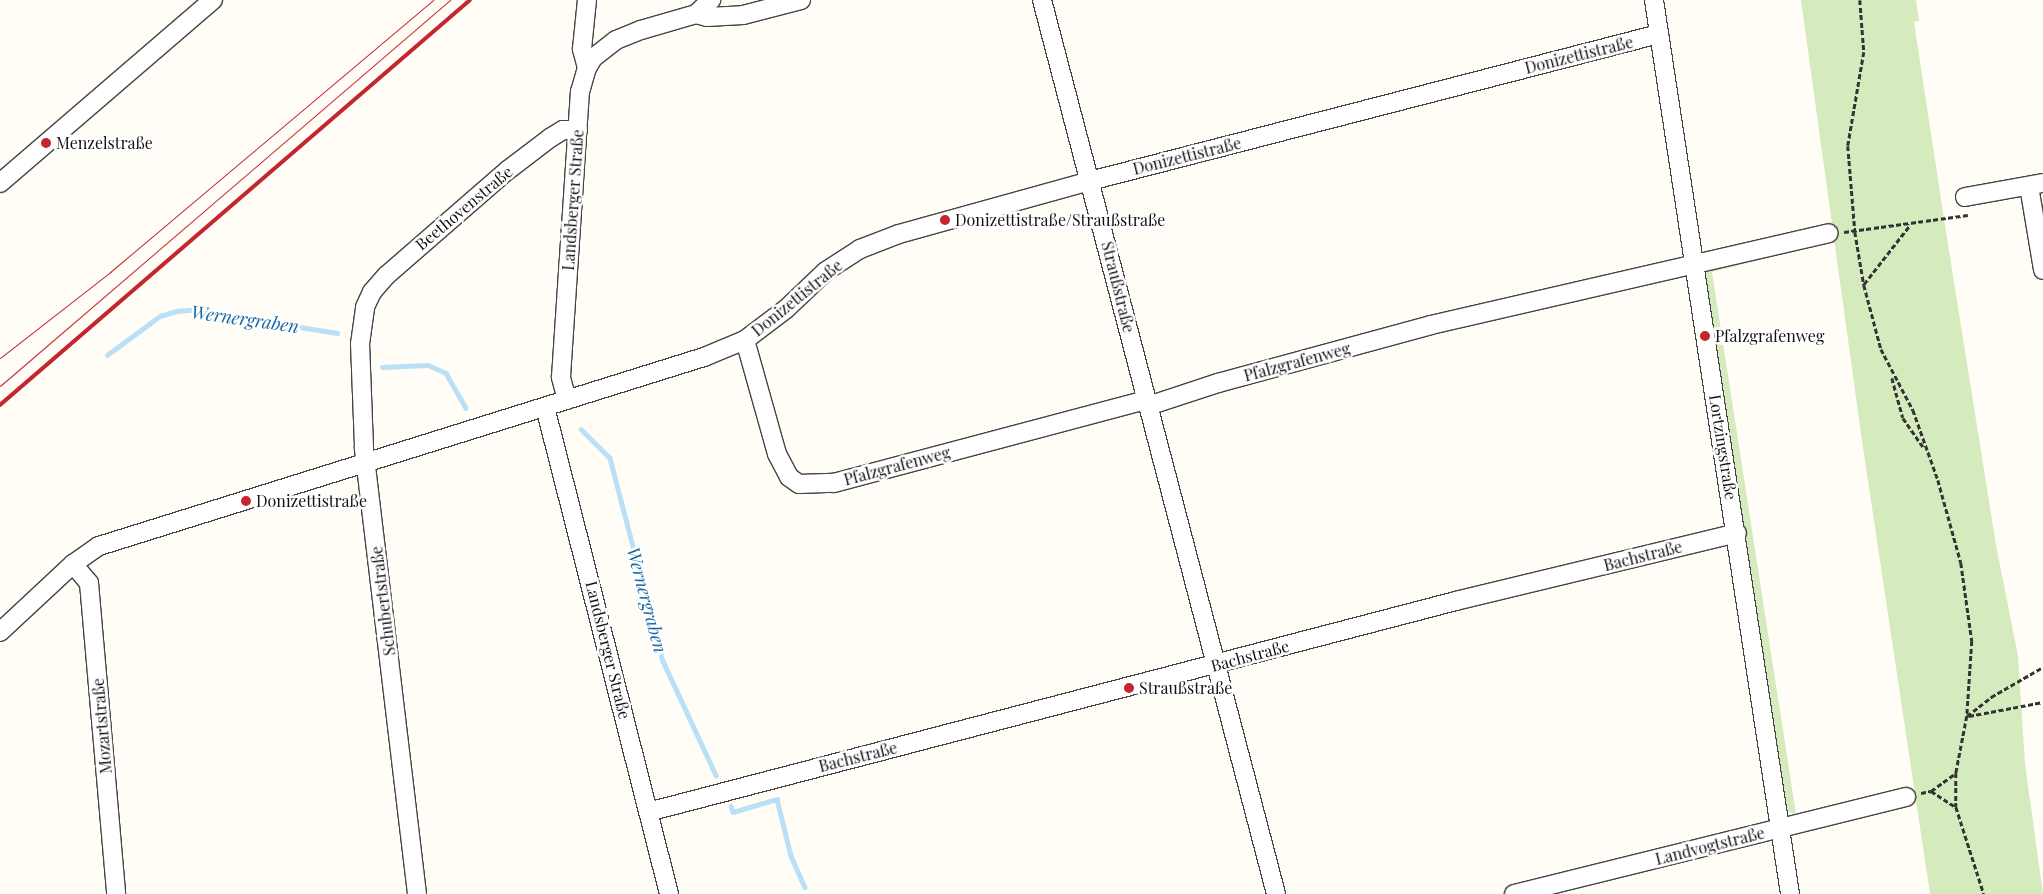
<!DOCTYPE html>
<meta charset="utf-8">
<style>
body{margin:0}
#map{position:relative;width:2043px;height:894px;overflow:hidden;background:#fffdf5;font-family:"Playfair Display",serif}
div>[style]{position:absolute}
.green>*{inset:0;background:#d5ebbd}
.stream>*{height:4.5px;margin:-2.25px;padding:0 2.25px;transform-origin:2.25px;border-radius:2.25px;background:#b9e0f7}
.path>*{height:2.5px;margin-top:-1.25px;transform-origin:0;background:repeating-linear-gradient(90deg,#333 0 5px,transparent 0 7.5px)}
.roads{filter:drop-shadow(1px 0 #444) drop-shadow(-1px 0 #444) drop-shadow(0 1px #444) drop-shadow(0 -1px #444)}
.minor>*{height:18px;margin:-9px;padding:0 9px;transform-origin:9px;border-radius:9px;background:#fff}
.tram>*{height:1px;margin:-0.5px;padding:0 0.5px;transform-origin:0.5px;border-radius:0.5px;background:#c4262e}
.rail>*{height:4px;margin:-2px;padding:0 2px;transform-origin:2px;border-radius:2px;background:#c4262e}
.dots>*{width:14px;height:14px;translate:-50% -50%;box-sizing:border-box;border:2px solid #fff;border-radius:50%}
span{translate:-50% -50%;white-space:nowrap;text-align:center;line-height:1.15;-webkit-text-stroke:5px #fff;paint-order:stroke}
.street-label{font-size:16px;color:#111}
.poi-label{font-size:16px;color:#111}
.left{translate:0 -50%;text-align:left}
.water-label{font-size:18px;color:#1768a6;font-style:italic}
</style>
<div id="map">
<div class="green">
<div style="clip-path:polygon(1801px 0,1916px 0,1919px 21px,1914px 22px,1946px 232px,1996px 545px,2018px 656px,2025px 764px,2043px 894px,1930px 894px,1862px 441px)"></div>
<div style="clip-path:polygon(1829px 237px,1830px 242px,1712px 272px,1796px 814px,1789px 812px,1786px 804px,1703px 275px,1707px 270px)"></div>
</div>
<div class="stream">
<div style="left:107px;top:355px;width:66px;rotate:-36.3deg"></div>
<div style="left:160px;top:316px;width:17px;rotate:-17deg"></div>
<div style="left:176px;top:311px;width:16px;rotate:-4deg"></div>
<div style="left:192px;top:310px;width:147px;rotate:9deg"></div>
<div style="left:382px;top:367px;width:46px;rotate:-2.5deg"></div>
<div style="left:428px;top:365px;width:20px;rotate:24deg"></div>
<div style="left:446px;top:373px;width:40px;rotate:60.3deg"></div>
<div style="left:581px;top:429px;width:41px;rotate:45deg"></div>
<div style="left:610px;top:458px;width:210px;rotate:75.4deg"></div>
<div style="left:663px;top:661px;width:126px;rotate:65.1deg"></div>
<div style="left:731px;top:806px;width:6px;rotate:72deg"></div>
<div style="left:733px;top:812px;width:46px;rotate:-16.5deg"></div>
<div style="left:777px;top:799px;width:59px;rotate:76.2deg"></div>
<div style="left:791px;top:856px;width:34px;rotate:66deg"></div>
</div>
<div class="path">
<div style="left:1860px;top:0;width:52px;rotate:85.6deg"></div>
<div style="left:1864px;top:52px;width:95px;rotate:99.7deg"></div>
<div style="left:1848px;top:146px;width:86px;rotate:85.3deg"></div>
<div style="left:1855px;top:232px;width:54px;rotate:80.4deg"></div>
<div style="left:1864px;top:285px;width:66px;rotate:75.1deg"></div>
<div style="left:1881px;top:349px;width:69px;rotate:62.3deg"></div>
<div style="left:1913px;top:410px;width:74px;rotate:70.3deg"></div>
<div style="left:1938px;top:480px;width:86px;rotate:74.5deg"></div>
<div style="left:1961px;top:563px;width:79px;rotate:82deg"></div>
<div style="left:1972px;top:641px;width:75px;rotate:93.8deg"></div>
<div style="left:1967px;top:716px;width:58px;rotate:100.9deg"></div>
<div style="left:1956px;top:773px;width:34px;rotate:90deg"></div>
<div style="left:1956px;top:807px;width:91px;rotate:72.2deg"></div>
<div style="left:1844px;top:232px;width:125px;rotate:-7.8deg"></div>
<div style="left:1864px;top:284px;width:75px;rotate:-52.1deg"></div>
<div style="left:1892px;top:378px;width:41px;rotate:74.6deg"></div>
<div style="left:1903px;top:418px;width:35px;rotate:55deg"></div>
<div style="left:1967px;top:716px;width:31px;rotate:-38deg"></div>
<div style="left:1991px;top:697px;width:60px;rotate:-30deg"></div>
<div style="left:1969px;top:716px;width:75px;rotate:-10.7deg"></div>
<div style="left:1931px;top:791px;width:30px;rotate:33deg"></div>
<div style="left:1921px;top:793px;width:10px;rotate:-11deg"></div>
<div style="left:1931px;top:791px;width:31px;rotate:-36deg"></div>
</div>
<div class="roads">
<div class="minor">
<div style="left:1042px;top:0;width:924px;rotate:75.33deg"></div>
<div style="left:1654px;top:0;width:904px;rotate:81.35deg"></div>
<div style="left:696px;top:14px;width:11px;rotate:15deg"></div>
<div style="left:707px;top:17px;width:36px;rotate:-3deg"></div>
<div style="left:743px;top:15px;width:60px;rotate:-14.5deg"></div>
<div style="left:587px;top:68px;width:12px;rotate:-59deg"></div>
<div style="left:593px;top:58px;width:29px;rotate:-38deg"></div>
<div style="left:616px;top:40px;width:27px;rotate:-22deg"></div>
<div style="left:641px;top:30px;width:57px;rotate:-16.2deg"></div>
<div style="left:696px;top:14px;width:21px;rotate:-43deg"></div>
<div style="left:0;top:183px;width:281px;rotate:-40.7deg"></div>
<div style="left:2029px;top:186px;width:85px;rotate:80.5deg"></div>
<div style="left:1965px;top:197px;width:79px;rotate:-10.2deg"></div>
<div style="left:745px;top:340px;width:118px;rotate:74.3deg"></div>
<div style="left:777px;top:454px;width:26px;rotate:62deg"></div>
<div style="left:789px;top:477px;width:12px;rotate:35deg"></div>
<div style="left:799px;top:484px;width:35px;rotate:-2deg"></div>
<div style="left:834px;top:483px;width:323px;rotate:-14.9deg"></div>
<div style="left:567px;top:400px;width:24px;rotate:-105deg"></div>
<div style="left:561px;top:377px;width:286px;rotate:-86.2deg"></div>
<div style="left:580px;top:92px;width:25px;rotate:-74deg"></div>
<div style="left:587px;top:68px;width:20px;rotate:-105deg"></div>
<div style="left:582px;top:49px;width:49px;rotate:-84.2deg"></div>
<div style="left:1148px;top:406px;width:74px;rotate:-18.2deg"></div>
<div style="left:1218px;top:383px;width:221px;rotate:-15.2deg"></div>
<div style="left:1431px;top:325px;width:408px;rotate:-13deg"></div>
<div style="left:545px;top:407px;width:503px;rotate:75.71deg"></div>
<div style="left:73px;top:564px;width:25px;rotate:50deg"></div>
<div style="left:89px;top:583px;width:312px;rotate:85deg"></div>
<div style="left:0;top:632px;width:100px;rotate:-43deg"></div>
<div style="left:73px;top:564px;width:32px;rotate:-35deg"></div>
<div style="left:99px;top:546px;width:634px;rotate:-17.35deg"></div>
<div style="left:704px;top:357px;width:44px;rotate:-22.5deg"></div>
<div style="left:745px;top:340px;width:51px;rotate:-37.1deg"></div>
<div style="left:786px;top:309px;width:55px;rotate:-43.5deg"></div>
<div style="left:826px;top:271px;width:40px;rotate:-32.9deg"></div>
<div style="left:860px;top:249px;width:42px;rotate:-21deg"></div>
<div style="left:899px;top:234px;width:198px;rotate:-15.5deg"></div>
<div style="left:1090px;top:181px;width:588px;rotate:-14.49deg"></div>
<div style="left:648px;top:812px;width:835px;rotate:-14.64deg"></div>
<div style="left:1456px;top:601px;width:289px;rotate:-13.6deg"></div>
<div style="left:417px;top:894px;width:450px;rotate:-96.8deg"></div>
<div style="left:364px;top:447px;width:103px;rotate:-92.2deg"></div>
<div style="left:360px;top:344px;width:37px;rotate:-82deg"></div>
<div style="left:365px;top:307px;width:17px;rotate:-65deg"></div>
<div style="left:372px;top:292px;width:23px;rotate:-49deg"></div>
<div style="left:387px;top:275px;width:160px;rotate:-41deg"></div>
<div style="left:508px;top:170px;width:53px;rotate:-37.3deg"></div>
<div style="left:550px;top:138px;width:15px;rotate:-32deg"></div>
<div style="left:563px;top:130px;width:15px"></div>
<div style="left:1514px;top:894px;width:404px;rotate:-13.9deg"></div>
</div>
</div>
<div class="tram">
<div style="left:0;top:358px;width:138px;rotate:-37.9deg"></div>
<div style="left:109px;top:273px;width:424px;rotate:-40.1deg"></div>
<div style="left:0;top:386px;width:593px;rotate:-40.62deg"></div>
</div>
<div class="rail">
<div style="left:0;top:405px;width:620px;rotate:-40.75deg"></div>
</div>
<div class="dots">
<div style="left:46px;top:143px;background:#c4262e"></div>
<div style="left:945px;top:220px;background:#c4262e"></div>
<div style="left:1705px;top:336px;background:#c4262e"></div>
<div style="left:246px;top:501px;background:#c4262e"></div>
<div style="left:1129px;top:688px;background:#c4262e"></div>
</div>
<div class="street-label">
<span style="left:1579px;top:55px;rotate:-14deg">Donizettistraße</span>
<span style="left:1187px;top:156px;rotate:-14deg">Donizettistraße</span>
<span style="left:573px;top:200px;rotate:-86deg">Landsberger Straße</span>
<span style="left:464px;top:208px;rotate:-40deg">Beethovenstraße</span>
<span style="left:1118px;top:287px;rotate:76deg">Straußstraße</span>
<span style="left:797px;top:298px;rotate:-39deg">Donizettistraße</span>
<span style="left:1297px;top:362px;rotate:-15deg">Pfalzgrafenweg</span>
<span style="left:1723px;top:447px;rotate:81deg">Lortzingstraße</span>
<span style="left:897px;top:466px;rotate:-15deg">Pfalzgrafenweg</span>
<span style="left:1643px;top:556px;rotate:-14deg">Bachstraße</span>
<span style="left:383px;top:601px;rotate:-97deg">Schubertstraße</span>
<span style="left:608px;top:650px;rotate:76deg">Landsberger Straße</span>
<span style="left:1250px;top:656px;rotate:-15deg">Bachstraße</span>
<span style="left:102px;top:726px;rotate:-95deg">Mozartstraße</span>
<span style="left:858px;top:757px;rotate:-14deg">Bachstraße</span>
<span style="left:1710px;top:846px;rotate:-14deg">Landvogtstraße</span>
</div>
<div class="poi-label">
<span class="left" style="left:56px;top:143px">Menzelstraße</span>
<span class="left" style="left:955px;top:220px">Donizettistraße/Straußstraße</span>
<span class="left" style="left:1715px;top:336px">Pfalzgrafenweg</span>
<span class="left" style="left:256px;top:501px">Donizettistraße</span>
<span class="left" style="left:1139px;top:688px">Straußstraße</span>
</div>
<div class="water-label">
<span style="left:245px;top:319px;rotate:8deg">Wernergraben</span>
<span style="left:647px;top:600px;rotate:75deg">Wernergraben</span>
</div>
</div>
